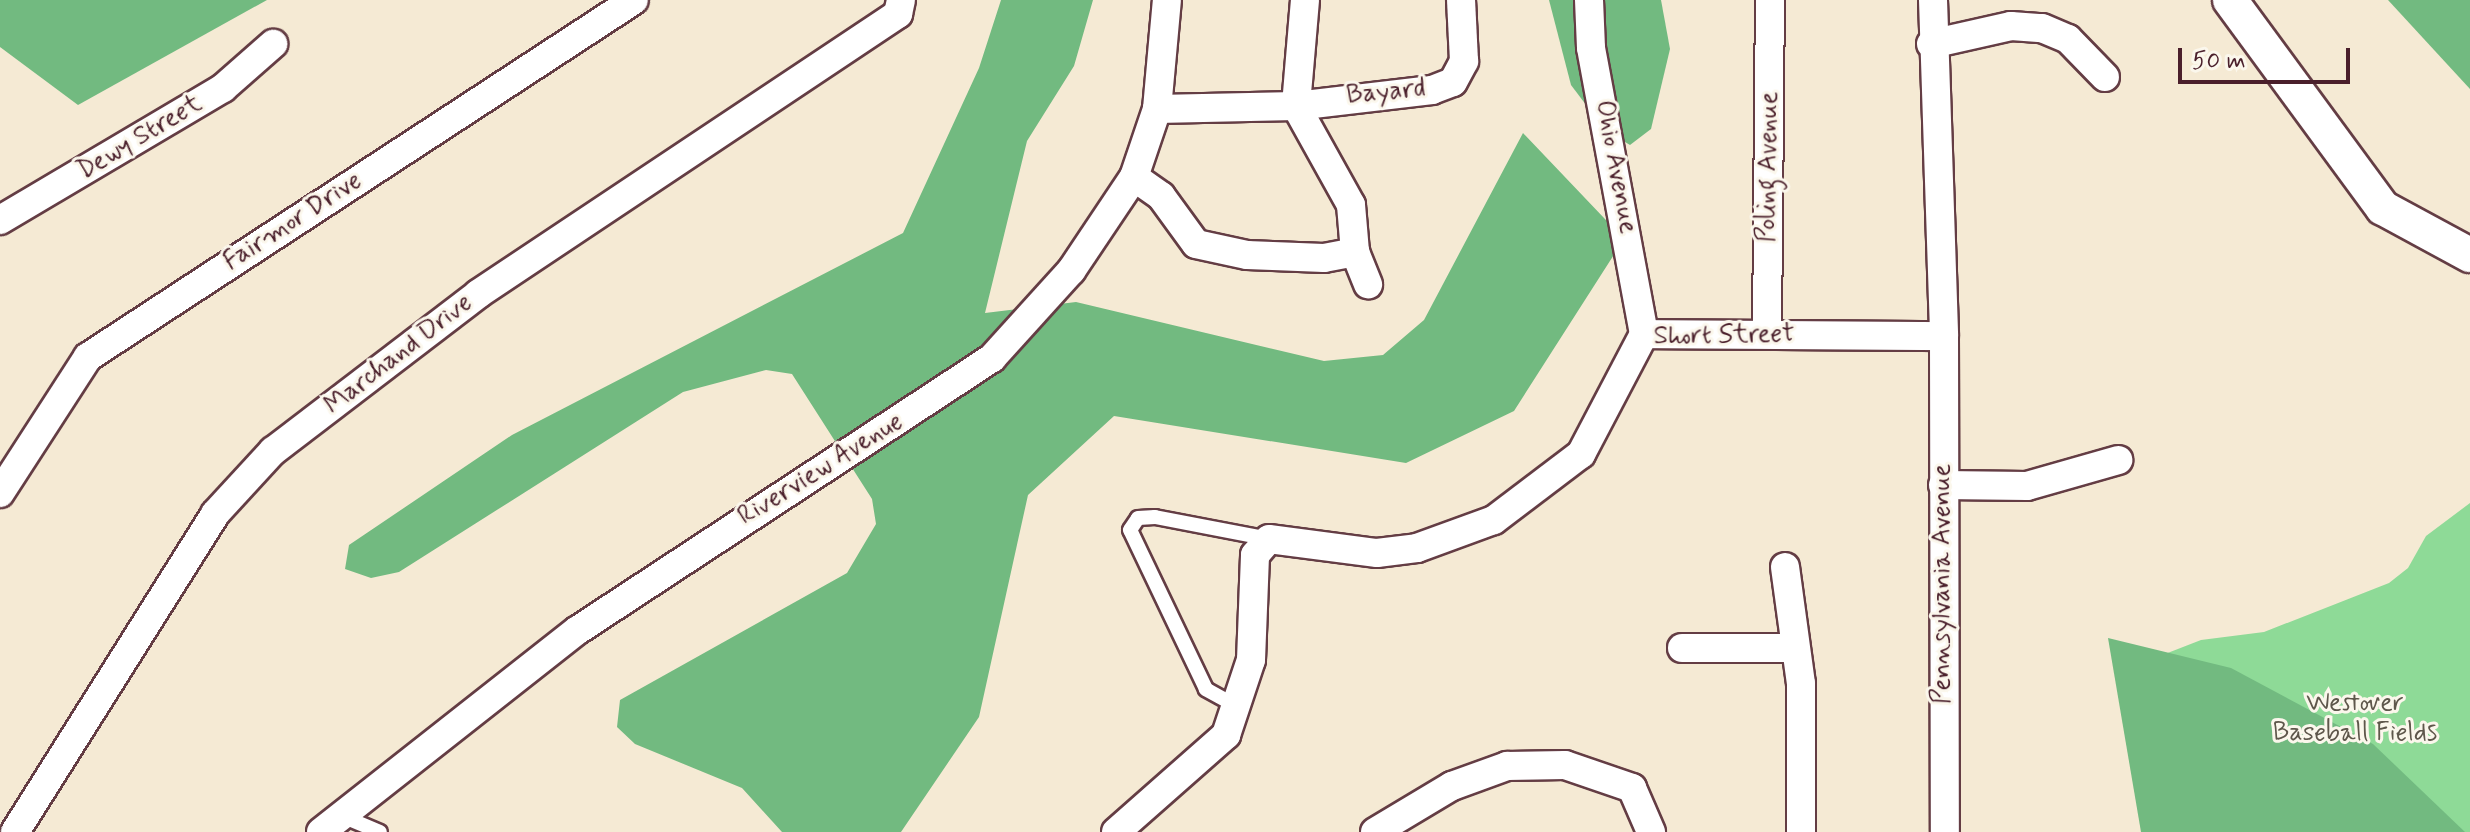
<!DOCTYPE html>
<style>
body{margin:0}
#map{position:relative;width:2470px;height:832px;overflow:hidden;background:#f5ead4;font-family:Mynerve,sans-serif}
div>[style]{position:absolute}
.green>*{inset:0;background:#8eda97}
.forest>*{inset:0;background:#72ba80}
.roads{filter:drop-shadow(2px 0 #643d44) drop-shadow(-2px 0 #643d44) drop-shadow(0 2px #643d44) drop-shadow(0 -2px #643d44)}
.service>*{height:14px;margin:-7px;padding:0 7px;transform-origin:7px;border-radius:7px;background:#fff}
.minor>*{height:28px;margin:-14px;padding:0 14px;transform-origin:14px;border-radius:14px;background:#fff}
.tertiary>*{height:34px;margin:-17px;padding:0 17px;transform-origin:17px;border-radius:17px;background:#fff}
span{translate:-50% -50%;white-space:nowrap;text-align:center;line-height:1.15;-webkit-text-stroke:6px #fbf7ec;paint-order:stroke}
.street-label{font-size:26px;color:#4a1f2b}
.park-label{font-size:26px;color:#5e574b}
.scale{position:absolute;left:2178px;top:48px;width:172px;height:36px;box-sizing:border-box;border:4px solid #4a1f2b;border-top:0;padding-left:10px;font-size:24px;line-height:28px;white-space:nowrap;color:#4a1f2b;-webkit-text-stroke:6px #fbf7ec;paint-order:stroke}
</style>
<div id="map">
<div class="green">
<div style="clip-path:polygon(2470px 503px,2470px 832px,2145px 832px,2127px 741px,2165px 654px,2201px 640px,2264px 632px,2389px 583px,2408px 568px,2426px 536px)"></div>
</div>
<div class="forest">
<div style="clip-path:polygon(0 0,267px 0,78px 105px,0 47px)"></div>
<div style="clip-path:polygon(1001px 0,1093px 0,1074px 66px,1027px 141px,985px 313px,1076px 302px,1324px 361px,1383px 355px,1424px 320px,1523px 133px,1624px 239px,1514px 411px,1406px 463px,1114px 416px,1028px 495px,979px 717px,901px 832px,782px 832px,742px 788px,635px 744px,617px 727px,620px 700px,847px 573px,876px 524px,872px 499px,792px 374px,766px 370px,683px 392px,399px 572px,371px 578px,345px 569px,349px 545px,512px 435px,903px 233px,979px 68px)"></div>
<div style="clip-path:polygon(1549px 0,1661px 0,1670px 49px,1651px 129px,1630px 145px,1605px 130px,1571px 85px)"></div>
<div style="clip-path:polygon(2388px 0,2470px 0,2470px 89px)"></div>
<div style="clip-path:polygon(2108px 638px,2231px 668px,2373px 744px,2465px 832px,2141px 832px)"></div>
</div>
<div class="roads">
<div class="service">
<div style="left:1238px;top:707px;width:37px;rotate:-151deg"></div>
<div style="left:1206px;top:689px;width:176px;rotate:-115.5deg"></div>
<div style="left:1130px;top:530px;width:14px;rotate:-56deg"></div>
<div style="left:1138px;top:518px;width:17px;rotate:-3deg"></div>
<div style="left:1155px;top:517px;width:116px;rotate:10.9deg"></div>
<div style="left:342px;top:816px;width:41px;rotate:22.8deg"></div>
</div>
<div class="minor">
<div style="left:1305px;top:0;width:106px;rotate:94.9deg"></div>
<div style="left:1296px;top:106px;width:113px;rotate:60.9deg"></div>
<div style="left:1351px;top:205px;width:47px;rotate:85.1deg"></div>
<div style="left:1355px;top:252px;width:35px;rotate:68deg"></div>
<div style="left:1589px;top:0;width:48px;rotate:87.6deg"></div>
<div style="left:1591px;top:48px;width:291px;rotate:79.5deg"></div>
<div style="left:1933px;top:0;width:336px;rotate:88.1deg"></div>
<div style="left:1944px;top:336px;width:496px;rotate:89.9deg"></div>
<div style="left:1931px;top:44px;width:82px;rotate:-12.7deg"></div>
<div style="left:2011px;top:26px;width:31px;rotate:4deg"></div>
<div style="left:2042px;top:28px;width:28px;rotate:23deg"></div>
<div style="left:2068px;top:39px;width:53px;rotate:45.8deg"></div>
<div style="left:1157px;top:109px;width:139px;rotate:-1.2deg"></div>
<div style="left:1296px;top:106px;width:137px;rotate:-6.7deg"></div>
<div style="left:1432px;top:90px;width:22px;rotate:-21deg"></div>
<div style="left:1453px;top:82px;width:24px;rotate:-62deg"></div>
<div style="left:1464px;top:61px;width:61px;rotate:-92.8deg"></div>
<div style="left:1134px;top:177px;width:33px;rotate:35deg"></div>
<div style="left:1161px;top:196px;width:59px;rotate:53.9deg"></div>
<div style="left:1196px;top:244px;width:52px;rotate:12.2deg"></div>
<div style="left:1247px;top:255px;width:77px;rotate:2.2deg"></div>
<div style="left:1324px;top:258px;width:32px;rotate:-11deg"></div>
<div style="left:0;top:220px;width:259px;rotate:-30.6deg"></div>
<div style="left:223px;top:88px;width:67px;rotate:-41.3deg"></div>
<div style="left:1767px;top:334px;width:334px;rotate:-89.5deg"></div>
<div style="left:1943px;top:485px;width:84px;rotate:0.7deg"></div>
<div style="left:2027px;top:486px;width:95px;rotate:-15.9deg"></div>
<div style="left:0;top:493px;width:162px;rotate:-57.1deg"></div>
<div style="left:88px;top:357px;width:652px;rotate:-33.18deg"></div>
<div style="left:1785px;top:567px;width:118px;rotate:82.2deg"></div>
<div style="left:1801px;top:684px;width:148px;rotate:90deg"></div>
<div style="left:1682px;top:648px;width:113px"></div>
<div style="left:15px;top:832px;width:376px;rotate:-57.8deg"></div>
<div style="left:215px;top:514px;width:86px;rotate:-47.4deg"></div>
<div style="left:273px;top:451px;width:258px;rotate:-37.4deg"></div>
<div style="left:478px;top:294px;width:505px;rotate:-33.69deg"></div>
<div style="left:898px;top:14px;width:14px;rotate:-78deg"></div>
<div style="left:321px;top:832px;width:327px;rotate:-38.2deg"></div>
<div style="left:578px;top:630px;width:495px;rotate:-33.3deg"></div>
<div style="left:992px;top:358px;width:118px;rotate:-47.8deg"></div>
<div style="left:1071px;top:271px;width:113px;rotate:-56.2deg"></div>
<div style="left:1134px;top:177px;width:72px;rotate:-71.3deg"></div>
<div style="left:1157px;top:109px;width:109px;rotate:-84.8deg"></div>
<div style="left:1116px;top:832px;width:147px;rotate:-41.4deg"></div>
<div style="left:1226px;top:735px;width:79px;rotate:-71.6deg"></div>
<div style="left:1251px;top:660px;width:105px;rotate:-87.8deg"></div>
<div style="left:1255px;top:555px;width:21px;rotate:-49deg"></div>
<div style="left:1269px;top:539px;width:109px;rotate:7.4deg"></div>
<div style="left:1377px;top:553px;width:40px;rotate:-7.1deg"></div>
<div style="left:1417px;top:548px;width:82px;rotate:-20deg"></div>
<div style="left:1494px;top:520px;width:109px;rotate:-37.2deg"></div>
<div style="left:1581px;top:454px;width:136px;rotate:-62.3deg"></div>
<div style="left:1644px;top:334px;width:300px;rotate:0.4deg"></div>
<div style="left:1375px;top:832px;width:90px;rotate:-30.9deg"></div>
<div style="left:1452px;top:786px;width:59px;rotate:-20deg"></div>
<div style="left:1507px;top:766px;width:58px;rotate:-1deg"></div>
<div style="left:1565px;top:765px;width:71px;rotate:18.9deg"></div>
<div style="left:1632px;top:788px;width:48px;rotate:66.6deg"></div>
</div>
<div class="tertiary">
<div style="left:2230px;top:0;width:258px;rotate:53.7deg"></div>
<div style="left:2383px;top:208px;width:99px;rotate:28.4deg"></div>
</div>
</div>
<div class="street-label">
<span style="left:1386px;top:93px;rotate:-6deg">Bayard</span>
<span style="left:140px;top:138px;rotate:-31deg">Dewy Street</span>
<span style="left:1615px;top:167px;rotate:79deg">Ohio Avenue</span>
<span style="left:1769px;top:167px;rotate:-89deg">Poling Avenue</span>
<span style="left:293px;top:222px;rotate:-33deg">Fairmor Drive</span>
<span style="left:1724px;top:336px;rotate:-1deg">Short Street</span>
<span style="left:399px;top:355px;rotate:-38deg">Marchand Drive</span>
<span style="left:821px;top:470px;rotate:-32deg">Riverview Avenue</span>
<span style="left:1943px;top:584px;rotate:-90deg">Pennsylvania Avenue</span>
</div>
<div class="park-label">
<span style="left:2355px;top:719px">Westover<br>Baseball Fields</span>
</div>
<div class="scale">50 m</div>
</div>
